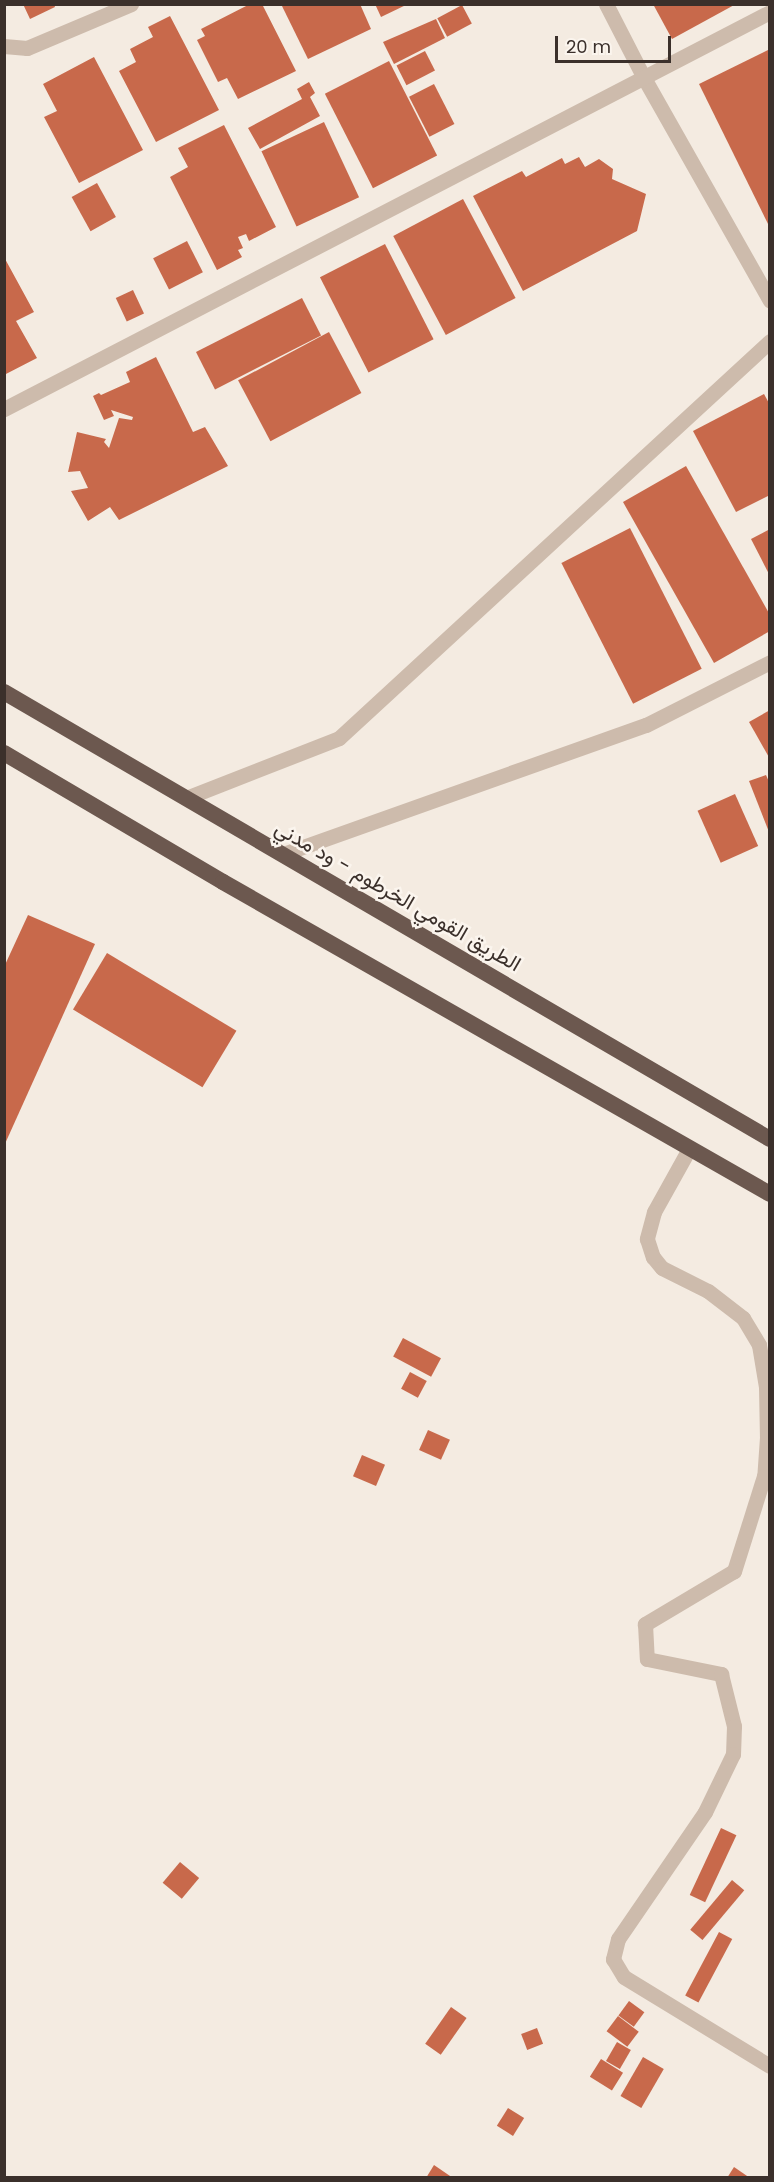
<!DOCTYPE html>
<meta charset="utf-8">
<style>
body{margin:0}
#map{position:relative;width:774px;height:2182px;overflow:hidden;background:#f4ebe1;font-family:Poppins,Vazirmatn,sans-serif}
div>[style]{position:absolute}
.building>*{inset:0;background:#c8694b;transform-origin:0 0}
.minor>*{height:15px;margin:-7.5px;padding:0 7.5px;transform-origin:7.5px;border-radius:7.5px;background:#cdbbac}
.trunk>*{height:16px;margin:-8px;padding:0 8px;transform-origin:8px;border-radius:8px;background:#6c584f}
span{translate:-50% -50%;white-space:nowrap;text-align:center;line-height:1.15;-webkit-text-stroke:5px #fbf5ee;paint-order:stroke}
.street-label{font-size:21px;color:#3b302b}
.frame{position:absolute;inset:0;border:6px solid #3b302b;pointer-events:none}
.scale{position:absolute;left:555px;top:36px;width:116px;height:27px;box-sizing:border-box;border:3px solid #3b302b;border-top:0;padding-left:8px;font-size:18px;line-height:21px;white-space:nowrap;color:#3b302b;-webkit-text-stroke:4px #fbf5ee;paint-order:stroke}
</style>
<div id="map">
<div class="building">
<div style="clip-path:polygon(23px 4px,54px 4px,55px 7px,30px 19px)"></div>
<div style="clip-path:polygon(250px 4px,262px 4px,296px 71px,238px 99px,227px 78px,218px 82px,197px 40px,205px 36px,201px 29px)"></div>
<div style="clip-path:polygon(281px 4px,360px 4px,371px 29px,308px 59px)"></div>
<div style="clip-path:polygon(375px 4px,408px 4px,381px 17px)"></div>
<div style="clip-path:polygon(653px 4px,736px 4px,672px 39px)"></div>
<div style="left:462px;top:5px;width:21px;height:28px;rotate:62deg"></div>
<div style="clip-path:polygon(170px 16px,219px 110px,156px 142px,119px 71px,136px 62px,130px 49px,153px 37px,148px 27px)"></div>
<div style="clip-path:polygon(436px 19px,445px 38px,394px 64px,383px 42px)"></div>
<div style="clip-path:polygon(770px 49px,770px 228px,699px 84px)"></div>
<div style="left:425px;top:51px;width:22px;height:32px;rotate:63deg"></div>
<div style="clip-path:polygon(94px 57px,143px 150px,79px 183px,44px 117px,57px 111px,43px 84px)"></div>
<div style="left:389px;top:61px;width:106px;height:72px;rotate:63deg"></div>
<div style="clip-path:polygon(309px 82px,315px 93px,310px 97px,320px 116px,260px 149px,248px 128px,302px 99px,297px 89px)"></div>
<div style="left:434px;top:84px;width:45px;height:28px;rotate:63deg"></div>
<div style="left:324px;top:122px;width:83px;height:69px;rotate:65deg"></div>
<div style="clip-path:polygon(224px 125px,276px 227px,249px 241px,246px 234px,238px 237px,243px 248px,238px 250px,242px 257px,217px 270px,170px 177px,188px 167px,178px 148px)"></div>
<div style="clip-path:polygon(579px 157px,585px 167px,599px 159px,613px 169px,612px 179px,646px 194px,637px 231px,523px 291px,473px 196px,522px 171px,526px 177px,562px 158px,565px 164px)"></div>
<div style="left:97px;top:183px;width:39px;height:29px;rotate:61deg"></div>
<div style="left:463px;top:199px;width:112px;height:79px;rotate:62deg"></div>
<div style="left:187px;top:241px;width:35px;height:38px;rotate:63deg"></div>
<div style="left:385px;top:244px;width:107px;height:73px;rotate:63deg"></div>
<div style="clip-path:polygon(4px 257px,34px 312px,16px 321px,37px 358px,4px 375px)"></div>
<div style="left:133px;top:290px;width:26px;height:19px;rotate:65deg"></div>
<div style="left:302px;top:298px;width:42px;height:119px;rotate:63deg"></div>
<div style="left:329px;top:332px;width:69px;height:103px;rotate:62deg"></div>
<div style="clip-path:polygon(156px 357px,193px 432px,205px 427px,228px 466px,119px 520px,110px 507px,88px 521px,71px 491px,88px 488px,80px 471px,68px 472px,77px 432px,106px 439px,104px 442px,109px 448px,119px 418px,132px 420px,133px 417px,111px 410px,114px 416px,104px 420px,93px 396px,99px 393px,101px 395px,130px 382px,126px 372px)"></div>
<div style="clip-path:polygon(764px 394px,770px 405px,770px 495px,736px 512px,693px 431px)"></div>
<div style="clip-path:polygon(686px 466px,770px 615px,770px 631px,714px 663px,623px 502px)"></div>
<div style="left:630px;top:528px;width:158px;height:77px;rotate:63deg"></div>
<div style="clip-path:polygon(770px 529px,770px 576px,751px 539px)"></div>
<div style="clip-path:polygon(770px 710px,770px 759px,749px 722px)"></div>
<div style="clip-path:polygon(766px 775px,770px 784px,769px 832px,749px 781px)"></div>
<div style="left:735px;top:794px;width:57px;height:41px;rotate:66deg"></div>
<div style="clip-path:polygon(28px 915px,95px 944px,4px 1146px,4px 967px)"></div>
<div style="left:107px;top:953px;width:151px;height:66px;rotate:31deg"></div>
<div style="left:403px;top:1338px;width:43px;height:21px;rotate:28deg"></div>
<div style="left:410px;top:1372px;width:19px;height:19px;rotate:28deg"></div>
<div style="left:428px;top:1430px;width:24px;height:22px;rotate:24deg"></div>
<div style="left:362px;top:1455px;width:25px;height:23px;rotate:23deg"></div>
<div style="left:721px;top:1828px;width:17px;height:74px;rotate:25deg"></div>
<div style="left:180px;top:1862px;width:25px;height:27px;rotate:40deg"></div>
<div style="left:732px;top:1880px;width:16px;height:65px;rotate:40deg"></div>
<div style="left:719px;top:1932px;width:15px;height:72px;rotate:28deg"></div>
<div style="left:629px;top:2001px;width:19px;height:18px;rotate:36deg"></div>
<div style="left:451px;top:2007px;width:19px;height:45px;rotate:35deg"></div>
<div style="left:618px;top:2016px;width:26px;height:19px;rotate:37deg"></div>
<div style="left:537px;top:2028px;width:17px;height:17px;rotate:69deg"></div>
<div style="left:617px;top:2042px;width:16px;height:22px;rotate:30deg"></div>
<div style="left:643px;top:2057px;width:24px;height:45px;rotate:30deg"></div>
<div style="left:601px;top:2059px;width:26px;height:21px;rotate:32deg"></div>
<div style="left:508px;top:2108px;width:19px;height:21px;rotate:32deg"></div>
<div style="clip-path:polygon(434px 2165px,453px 2178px,426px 2178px)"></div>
<div style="clip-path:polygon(734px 2167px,750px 2178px,727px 2178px)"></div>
</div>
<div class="minor">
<div style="left:606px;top:4px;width:83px;rotate:62.8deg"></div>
<div style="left:644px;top:78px;width:256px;rotate:60.5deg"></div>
<div style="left:4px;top:46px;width:23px;rotate:5deg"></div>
<div style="left:27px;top:48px;width:113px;rotate:-22.9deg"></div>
<div style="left:4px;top:409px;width:863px;rotate:-27.4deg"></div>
<div style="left:186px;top:798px;width:164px;rotate:-21.4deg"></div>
<div style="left:339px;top:738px;width:586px;rotate:-42.65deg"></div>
<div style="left:283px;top:854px;width:385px;rotate:-19.6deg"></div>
<div style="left:646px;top:725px;width:139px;rotate:-26.9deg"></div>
<div style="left:689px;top:1149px;width:72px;rotate:119.1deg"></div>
<div style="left:654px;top:1212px;width:28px;rotate:105deg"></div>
<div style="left:647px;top:1239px;width:19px;rotate:72deg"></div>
<div style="left:653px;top:1257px;width:14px;rotate:51deg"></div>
<div style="left:662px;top:1268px;width:51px;rotate:26.6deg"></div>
<div style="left:708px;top:1291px;width:44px;rotate:37.6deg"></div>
<div style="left:743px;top:1318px;width:31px;rotate:59deg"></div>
<div style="left:759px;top:1345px;width:43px;rotate:80.5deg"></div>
<div style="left:766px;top:1387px;width:50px;rotate:88.9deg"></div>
<div style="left:767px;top:1437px;width:39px;rotate:94deg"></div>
<div style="left:764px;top:1476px;width:100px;rotate:107.5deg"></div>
<div style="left:734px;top:1571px;width:104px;rotate:149.2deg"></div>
<div style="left:645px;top:1624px;width:35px;rotate:87deg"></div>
<div style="left:647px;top:1659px;width:76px;rotate:11.5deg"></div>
<div style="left:721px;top:1674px;width:54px;rotate:76deg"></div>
<div style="left:734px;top:1726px;width:28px;rotate:92deg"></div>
<div style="left:733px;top:1754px;width:64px;rotate:115.8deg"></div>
<div style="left:705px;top:1812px;width:154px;rotate:124.4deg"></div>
<div style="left:618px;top:1939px;width:21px;rotate:104deg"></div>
<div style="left:613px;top:1959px;width:21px;rotate:59deg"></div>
<div style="left:624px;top:1977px;width:171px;rotate:31.4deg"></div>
</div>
<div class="trunk">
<div style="left:4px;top:692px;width:887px;rotate:30.27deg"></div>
<div style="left:4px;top:753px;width:254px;rotate:30.5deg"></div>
<div style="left:223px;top:882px;width:630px;rotate:29.7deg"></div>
</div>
<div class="street-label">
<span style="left:398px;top:896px;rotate:30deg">الطريق القومي الخرطوم - ود مدني</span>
</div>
<div class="frame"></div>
<div class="scale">20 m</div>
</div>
